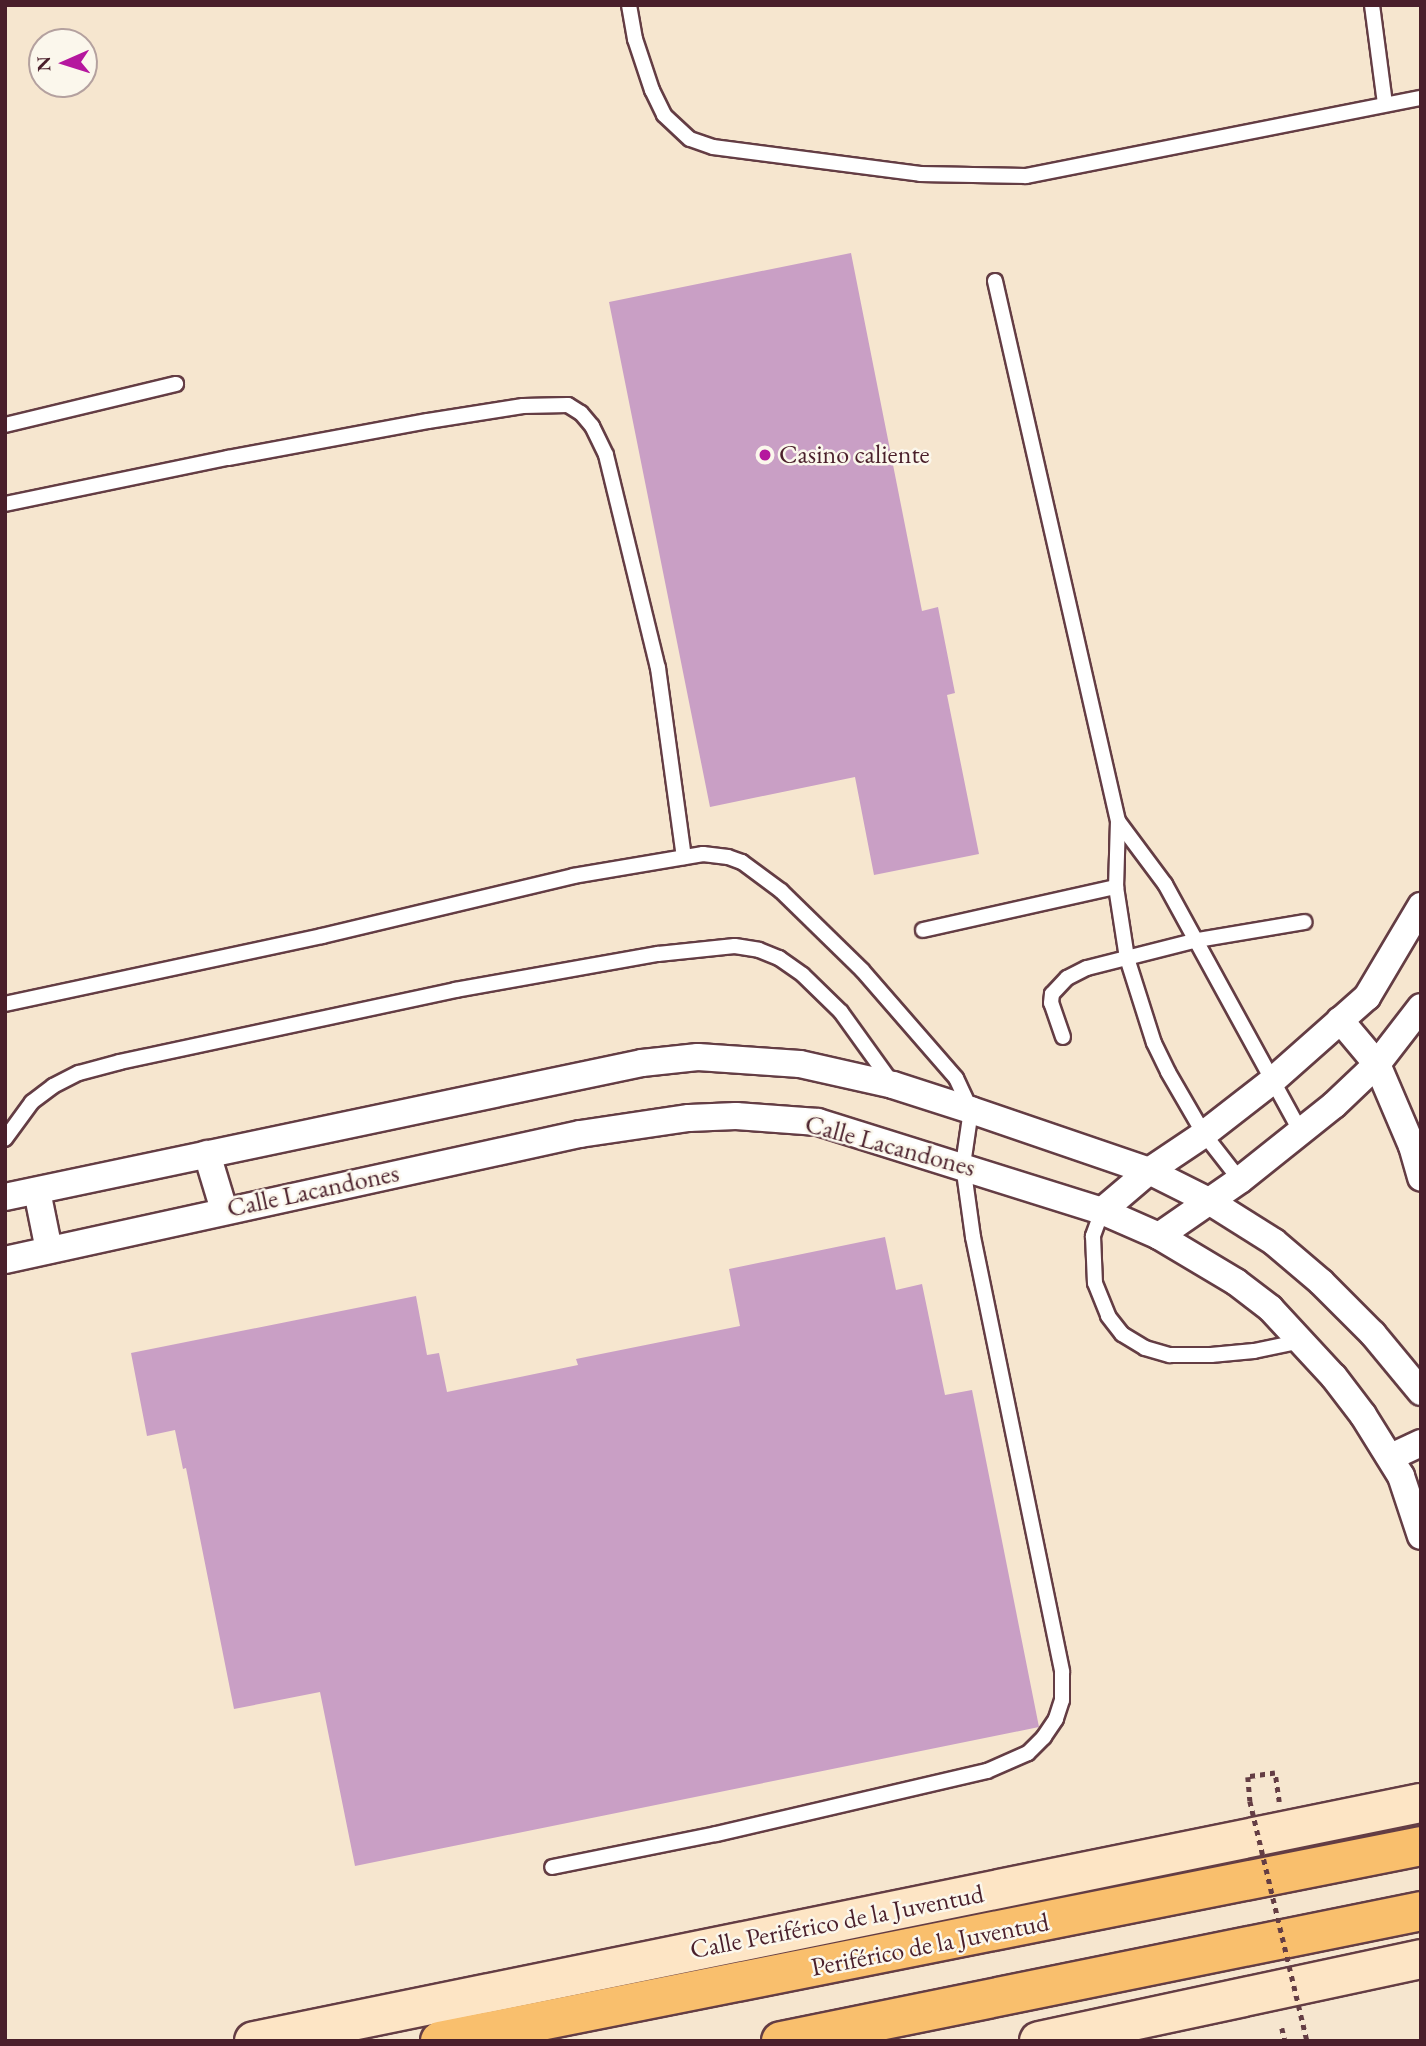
<!DOCTYPE html>
<meta charset="utf-8">
<style>
body{margin:0}
#map{position:relative;width:1426px;height:2046px;overflow:hidden;background:#f6e6cf;font-family:"EB Garamond",serif}
div>[style]{position:absolute}
.building>*{inset:0;background:#c99fc5}
.path>*{height:4.5px;margin-top:-2.25px;transform-origin:0;background:repeating-linear-gradient(90deg,#643d44 0 5px,transparent 0 10px)}
.roads{filter:drop-shadow(2px 0 #643d44) drop-shadow(-2px 0 #643d44) drop-shadow(0 2px #643d44) drop-shadow(0 -2px #643d44)}
.lane>*{height:14px;margin:-7px;padding:0 7px;transform-origin:7px;border-radius:7px;background:#fff}
.street>*{height:26px;margin:-13px;padding:0 13px;transform-origin:13px;border-radius:13px;background:#fff}
.secondary>*{height:38px;margin:-19px;padding:0 19px;transform-origin:19px;border-radius:19px;background:#fde5c5}
.highway>*{height:38px;margin:-19px;padding:0 19px;transform-origin:19px;border-radius:19px;background:#f9bf6d}
.path-bridge>*{height:4.5px;margin-top:-2.25px;transform-origin:0;background:repeating-linear-gradient(90deg,#643d44 0 5px,transparent 0 10px)}
.dots>*{width:19px;height:19px;translate:-50% -50%;box-sizing:border-box;border:4px solid #fbf7ec;border-radius:50%}
span{translate:-50% -50%;white-space:nowrap;text-align:center;line-height:1.15;-webkit-text-stroke:5px #fbf7ec;paint-order:stroke}
.poi-label{font-size:26px;color:#4a1f2b}
.left{translate:0 -50%;text-align:left}
.street-label{font-size:26px;color:#4a1f2b}
.frame{position:absolute;inset:0;border:7px solid #4a1f2b;pointer-events:none}
.north{position:absolute;left:28px;top:28px;width:70px;height:70px;box-sizing:border-box;background:#fbf7ec;border:2px solid #b4a19f;border-radius:50%;rotate:267deg;font-size:19px;font-weight:700;line-height:28px;text-align:center;color:#4a1f2b}
.north::after{content:'';display:block;margin:auto;width:24px;height:32px;background:#b5179e;clip-path:polygon(50% 0,100% 100%,50% 72%,0 100%)}
</style>
<div id="map">
<div class="building">
<div style="clip-path:polygon(851px 253px,922px 611px,938px 607px,955px 693px,947px 695px,979px 854px,874px 875px,855px 777px,710px 807px,609px 302px)"></div>
<div style="clip-path:polygon(885px 1237px,896px 1290px,922px 1284px,945px 1395px,972px 1390px,1039px 1727px,355px 1866px,320px 1692px,234px 1709px,186px 1468px,183px 1469px,175px 1430px,147px 1436px,131px 1353px,416px 1296px,427px 1355px,439px 1353px,447px 1392px,578px 1365px,576px 1359px,740px 1326px,729px 1269px)"></div>
</div>
<div class="path">
<div style="left:1282px;top:2028px;width:13px;rotate:77deg"></div>
</div>
<div class="roads">
<div class="lane">
<div style="left:629px;top:5px;width:35px;rotate:80deg"></div>
<div style="left:635px;top:39px;width:54px;rotate:71.6deg"></div>
<div style="left:652px;top:90px;width:28px;rotate:64deg"></div>
<div style="left:664px;top:115px;width:35px;rotate:43deg"></div>
<div style="left:690px;top:139px;width:24px;rotate:19deg"></div>
<div style="left:713px;top:147px;width:209px;rotate:7.4deg"></div>
<div style="left:920px;top:174px;width:106px;rotate:1.1deg"></div>
<div style="left:1026px;top:176px;width:403px;rotate:-11.2deg"></div>
<div style="left:1372px;top:5px;width:100px;rotate:82.5deg"></div>
<div style="left:995px;top:281px;width:554px;rotate:77.17deg"></div>
<div style="left:1118px;top:821px;width:66px;rotate:91.7deg"></div>
<div style="left:1116px;top:887px;width:72px;rotate:81.2deg"></div>
<div style="left:1127px;top:958px;width:89px;rotate:72.4deg"></div>
<div style="left:1154px;top:1043px;width:32px;rotate:64deg"></div>
<div style="left:1168px;top:1072px;width:72px;rotate:59.9deg"></div>
<div style="left:1204px;top:1134px;width:58px;rotate:52deg"></div>
<div style="left:5px;top:425px;width:176px;rotate:-13.5deg"></div>
<div style="left:5px;top:504px;width:228px;rotate:-11.7deg"></div>
<div style="left:228px;top:458px;width:203px;rotate:-10.5deg"></div>
<div style="left:428px;top:421px;width:96px;rotate:-9deg"></div>
<div style="left:523px;top:406px;width:45px;rotate:-1.3deg"></div>
<div style="left:568px;top:405px;width:15px;rotate:32deg"></div>
<div style="left:581px;top:413px;width:17px;rotate:50deg"></div>
<div style="left:592px;top:426px;width:32px;rotate:64deg"></div>
<div style="left:606px;top:455px;width:219px;rotate:76.3deg"></div>
<div style="left:658px;top:668px;width:191px;rotate:82.2deg"></div>
<div style="left:1118px;top:821px;width:79px;rotate:53.3deg"></div>
<div style="left:1165px;top:884px;width:283px;rotate:61.3deg"></div>
<div style="left:923px;top:930px;width:198px;rotate:-12.6deg"></div>
<div style="left:5px;top:1004px;width:324px;rotate:-12.1deg"></div>
<div style="left:322px;top:936px;width:258px;rotate:-13.4deg"></div>
<div style="left:573px;top:876px;width:132px;rotate:-9.6deg"></div>
<div style="left:703px;top:854px;width:25px;rotate:7deg"></div>
<div style="left:728px;top:857px;width:15px;rotate:20deg"></div>
<div style="left:742px;top:862px;width:49px;rotate:36.6deg"></div>
<div style="left:781px;top:891px;width:113px;rotate:44.3deg"></div>
<div style="left:862px;top:970px;width:143px;rotate:49deg"></div>
<div style="left:956px;top:1078px;width:35px;rotate:65deg"></div>
<div style="left:971px;top:1110px;width:56px;rotate:98.3deg"></div>
<div style="left:963px;top:1165px;width:73px;rotate:82.1deg"></div>
<div style="left:973px;top:1237px;width:444px;rotate:78.4deg"></div>
<div style="left:1062px;top:1672px;width:28px;rotate:90deg"></div>
<div style="left:1062px;top:1700px;width:20px;rotate:108deg"></div>
<div style="left:1056px;top:1719px;width:22px;rotate:124deg"></div>
<div style="left:1044px;top:1737px;width:23px;rotate:135deg"></div>
<div style="left:1028px;top:1753px;width:45px;rotate:156.3deg"></div>
<div style="left:987px;top:1771px;width:278px;rotate:166.9deg"></div>
<div style="left:716px;top:1834px;width:167px;rotate:168.6deg"></div>
<div style="left:1063px;top:1037px;width:36px;rotate:-109deg"></div>
<div style="left:1051px;top:1003px;width:9px;rotate:-84deg"></div>
<div style="left:1052px;top:994px;width:22px;rotate:-47deg"></div>
<div style="left:1067px;top:978px;width:22px;rotate:-27deg"></div>
<div style="left:1087px;top:968px;width:114px;rotate:-14.2deg"></div>
<div style="left:1198px;top:940px;width:108px;rotate:-9.6deg"></div>
<div style="left:5px;top:1139px;width:46px;rotate:-53.9deg"></div>
<div style="left:32px;top:1102px;width:26px;rotate:-37deg"></div>
<div style="left:53px;top:1086px;width:29px;rotate:-27deg"></div>
<div style="left:79px;top:1073px;width:42px;rotate:-15deg"></div>
<div style="left:120px;top:1062px;width:343px;rotate:-12.1deg"></div>
<div style="left:455px;top:990px;width:206px;rotate:-10.1deg"></div>
<div style="left:658px;top:954px;width:77px;rotate:-5.9deg"></div>
<div style="left:735px;top:946px;width:24px;rotate:9deg"></div>
<div style="left:759px;top:950px;width:22px;rotate:22deg"></div>
<div style="left:779px;top:958px;width:29px;rotate:35deg"></div>
<div style="left:803px;top:975px;width:53px;rotate:44.2deg"></div>
<div style="left:841px;top:1012px;width:87px;rotate:54.3deg"></div>
<div style="left:1102px;top:1211px;width:27px;rotate:110deg"></div>
<div style="left:1093px;top:1236px;width:47px;rotate:87.6deg"></div>
<div style="left:1095px;top:1283px;width:35px;rotate:68deg"></div>
<div style="left:1108px;top:1316px;width:23px;rotate:52deg"></div>
<div style="left:1122px;top:1334px;width:27px;rotate:31deg"></div>
<div style="left:1145px;top:1348px;width:26px;rotate:16deg"></div>
<div style="left:1170px;top:1355px;width:41px"></div>
<div style="left:1211px;top:1355px;width:43px;rotate:-5.3deg"></div>
<div style="left:1254px;top:1351px;width:49px;rotate:-11.8deg"></div>
</div>
<div class="street">
<div style="left:1340px;top:1020px;width:57px;rotate:49.9deg"></div>
<div style="left:1377px;top:1064px;width:89px;rotate:66.9deg"></div>
<div style="left:1412px;top:1146px;width:33px;rotate:74deg"></div>
<div style="left:207px;top:1154px;width:59px;rotate:73.1deg"></div>
<div style="left:37px;top:1191px;width:60px;rotate:78.5deg"></div>
<div style="left:5px;top:1197px;width:651px;rotate:-11.88deg"></div>
<div style="left:642px;top:1063px;width:56px;rotate:-6.1deg"></div>
<div style="left:698px;top:1057px;width:102px;rotate:3.9deg"></div>
<div style="left:800px;top:1064px;width:95px;rotate:12.7deg"></div>
<div style="left:893px;top:1085px;width:82px;rotate:17.8deg"></div>
<div style="left:971px;top:1110px;width:188px;rotate:18.9deg"></div>
<div style="left:1149px;top:1171px;width:67px;rotate:26.6deg"></div>
<div style="left:1209px;top:1201px;width:77px;rotate:32.2deg"></div>
<div style="left:1274px;top:1242px;width:62px;rotate:40.4deg"></div>
<div style="left:1321px;top:1282px;width:74px;rotate:45deg"></div>
<div style="left:1373px;top:1334px;width:75px;rotate:50.4deg"></div>
<div style="left:1102px;top:1211px;width:62px;rotate:-40.4deg"></div>
<div style="left:1149px;top:1171px;width:66px;rotate:-33.9deg"></div>
<div style="left:1204px;top:1134px;width:86px;rotate:-37.9deg"></div>
<div style="left:1272px;top:1081px;width:127px;rotate:-41.5deg"></div>
<div style="left:1367px;top:997px;width:106px;rotate:-59.3deg"></div>
<div style="left:1159px;top:1236px;width:98px;rotate:-34.7deg"></div>
<div style="left:1240px;top:1180px;width:120px;rotate:-38.6deg"></div>
<div style="left:1334px;top:1105px;width:59px;rotate:-43.6deg"></div>
<div style="left:1377px;top:1064px;width:72px;rotate:-52.3deg"></div>
<div style="left:5px;top:1260px;width:589px;rotate:-12.36deg"></div>
<div style="left:580px;top:1134px;width:110px;rotate:-8.4deg"></div>
<div style="left:689px;top:1118px;width:47px;rotate:-2.4deg"></div>
<div style="left:736px;top:1116px;width:82px;rotate:4.2deg"></div>
<div style="left:818px;top:1122px;width:298px;rotate:17.4deg"></div>
<div style="left:1102px;top:1211px;width:62px;rotate:23.7deg"></div>
<div style="left:1159px;top:1236px;width:90px;rotate:30.9deg"></div>
<div style="left:1236px;top:1282px;width:43px;rotate:37.4deg"></div>
<div style="left:1270px;top:1308px;width:94px;rotate:47.2deg"></div>
<div style="left:1334px;top:1377px;width:48px;rotate:52.7deg"></div>
<div style="left:1363px;top:1415px;width:72px;rotate:58.1deg"></div>
<div style="left:1401px;top:1476px;width:63px;rotate:71.6deg"></div>
<div style="left:1391px;top:1457px;width:33px;rotate:-25deg"></div>
</div>
<div class="secondary">
<div style="left:254px;top:2041px;width:1191px;rotate:-11.53deg"></div>
<div style="left:1039px;top:2041px;width:391px;rotate:-12.1deg"></div>
</div>
<div class="highway">
<div style="left:440px;top:2041px;width:1000px;rotate:-11.24deg"></div>
<div style="left:781px;top:2041px;width:653px;rotate:-11.48deg"></div>
</div>
</div>
<div class="path-bridge">
<div style="left:1279px;top:1802px;width:29px;rotate:-98deg"></div>
<div style="left:1275px;top:1773px;width:27px;rotate:172deg"></div>
<div style="left:1248px;top:1777px;width:24px;rotate:85deg"></div>
<div style="left:1250px;top:1801px;width:247px;rotate:76.6deg"></div>
</div>
<div class="dots">
<div style="left:765px;top:455px;background:#b5179e"></div>
</div>
<div class="poi-label">
<span class="left" style="left:779px;top:455px">Casino caliente</span>
</div>
<div class="street-label">
<span style="left:890px;top:1146px;rotate:15deg">Calle Lacandones</span>
<span style="left:313px;top:1191px;rotate:-12deg">Calle Lacandones</span>
<span style="left:837px;top:1922px;rotate:-11deg">Calle Periférico de la Juventud</span>
<span style="left:930px;top:1945px;rotate:-11deg">Periférico de la Juventud</span>
</div>
<div class="frame"></div>
<div class="north">N</div>
</div>
